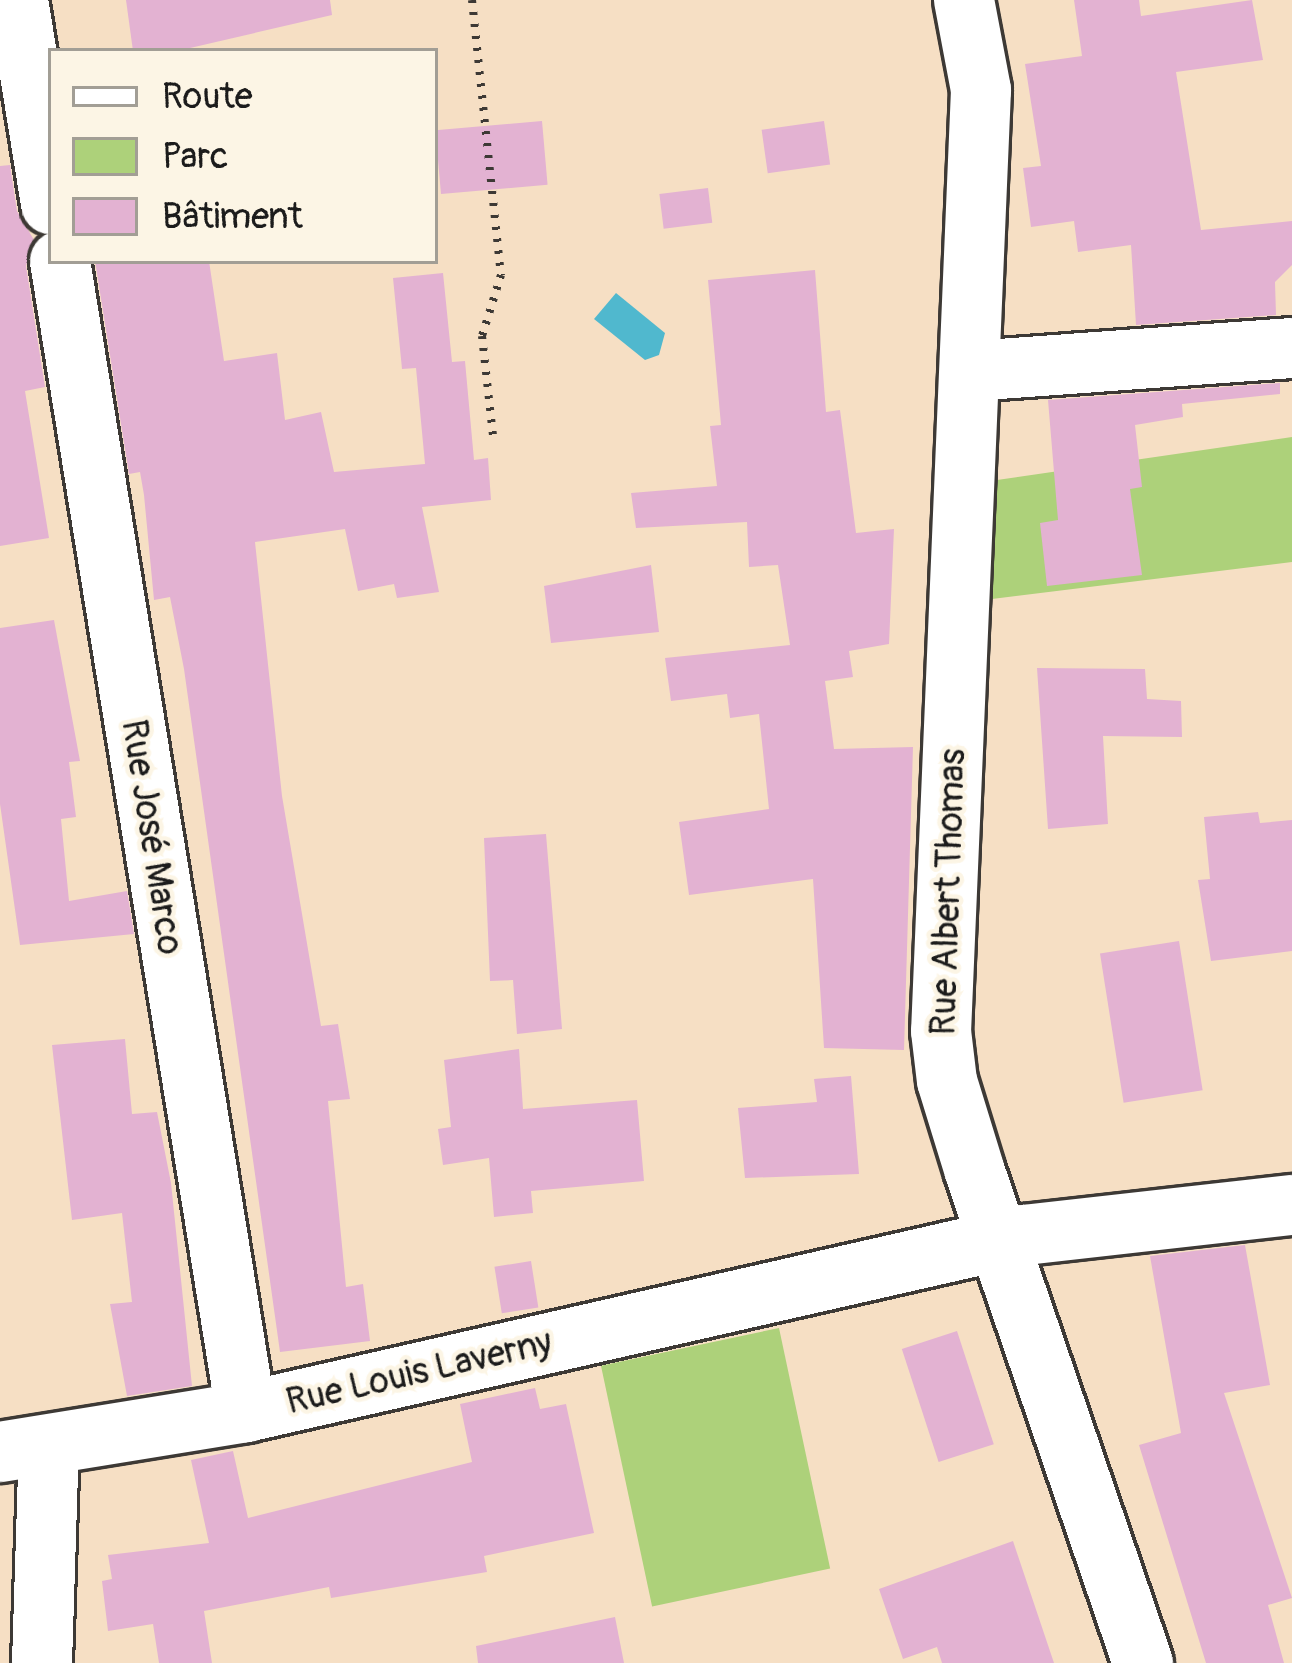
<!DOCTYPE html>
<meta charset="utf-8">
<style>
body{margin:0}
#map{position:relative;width:1292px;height:1663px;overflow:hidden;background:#f6dfc4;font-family:Pangolin,sans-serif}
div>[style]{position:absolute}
.green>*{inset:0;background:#add17a;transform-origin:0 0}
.water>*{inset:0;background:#50b8ce}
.building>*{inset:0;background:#e3b2d2;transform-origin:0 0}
.path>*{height:8px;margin-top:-4px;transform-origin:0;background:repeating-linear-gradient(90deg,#3d3935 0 3px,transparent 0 12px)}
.roads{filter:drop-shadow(3px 0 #3d3935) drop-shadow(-3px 0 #3d3935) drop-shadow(0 3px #3d3935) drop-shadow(0 -3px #3d3935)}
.minor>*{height:60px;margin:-30px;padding:0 30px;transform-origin:30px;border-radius:30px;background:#fff}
span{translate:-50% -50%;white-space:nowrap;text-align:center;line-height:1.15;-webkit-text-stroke:9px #fcf5e5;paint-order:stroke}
.street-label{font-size:36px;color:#1c1c1c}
.legend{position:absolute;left:48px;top:48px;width:390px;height:216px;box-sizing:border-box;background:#fcf5e5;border:3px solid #a29e95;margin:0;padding:15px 21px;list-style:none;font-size:36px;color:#1c1c1c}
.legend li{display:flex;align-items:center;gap:24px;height:60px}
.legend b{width:60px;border:3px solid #a29e95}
</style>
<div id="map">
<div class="green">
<div style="clip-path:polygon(1292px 437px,1292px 562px,992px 599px,997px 480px)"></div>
<div style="left:779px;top:1328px;width:246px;height:182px;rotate:78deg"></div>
</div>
<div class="water">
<div style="clip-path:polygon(616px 293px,665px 333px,659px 355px,645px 360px,594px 319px)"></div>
</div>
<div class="building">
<div style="clip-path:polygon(126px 0,330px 0,332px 15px,177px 51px,133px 51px)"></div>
<div style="clip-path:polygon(1074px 0,1139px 0,1141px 16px,1252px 0,1263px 60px,1176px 72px,1201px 230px,1292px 221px,1292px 265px,1275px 282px,1276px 315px,1136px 325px,1131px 245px,1078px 252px,1074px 221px,1031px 227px,1023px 168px,1041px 166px,1025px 64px,1082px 56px)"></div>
<div style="left:542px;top:121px;width:64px;height:107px;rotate:85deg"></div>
<div style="left:824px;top:121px;width:44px;height:63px;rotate:82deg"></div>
<div style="clip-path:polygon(10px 165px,17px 211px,34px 240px,26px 266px,45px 387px,25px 391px,49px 538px,0 546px,0 166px)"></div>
<div style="left:708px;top:188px;width:35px;height:49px;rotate:83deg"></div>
<div style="clip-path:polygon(95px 261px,209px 261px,224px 361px,277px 353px,285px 420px,321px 412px,334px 472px,425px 464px,416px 368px,402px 369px,393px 278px,443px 273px,452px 362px,465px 361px,474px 460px,488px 458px,491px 500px,422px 507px,439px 592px,397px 598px,394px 584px,358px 591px,345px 529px,255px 542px,282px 796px,321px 1026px,338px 1024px,350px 1099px,328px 1101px,346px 1287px,363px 1284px,370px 1341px,280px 1352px,184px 669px,170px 597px,154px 600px,144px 495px,140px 472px,129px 474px)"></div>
<div style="clip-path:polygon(815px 270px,826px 412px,840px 410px,856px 533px,894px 529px,889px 644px,849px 651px,853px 677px,825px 681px,834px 749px,913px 747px,904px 1050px,824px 1048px,813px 879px,689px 895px,679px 822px,769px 809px,759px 714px,730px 718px,727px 694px,671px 701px,665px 658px,790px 645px,778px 565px,749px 567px,747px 522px,636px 528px,631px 493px,717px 486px,710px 426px,721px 425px,708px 280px)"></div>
<div style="clip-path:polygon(1280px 383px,1280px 394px,1182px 404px,1183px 417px,1135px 425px,1142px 487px,1130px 489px,1142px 575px,1047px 586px,1040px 523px,1058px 520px,1048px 400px)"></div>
<div style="clip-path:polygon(651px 565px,659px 632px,551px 643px,544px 586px)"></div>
<div style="clip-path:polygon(54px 620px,80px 761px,69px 762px,76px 817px,61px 819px,69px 901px,127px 891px,134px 934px,20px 945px,0 804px,0 628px)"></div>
<div style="clip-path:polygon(1037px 668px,1145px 669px,1147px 699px,1181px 701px,1182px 737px,1103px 736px,1108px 824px,1048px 829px)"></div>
<div style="clip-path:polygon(1258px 812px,1260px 823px,1292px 820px,1292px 951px,1211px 961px,1198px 880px,1210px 879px,1204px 817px)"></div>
<div style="clip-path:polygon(546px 834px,562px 1029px,517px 1034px,513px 980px,490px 981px,484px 838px)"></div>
<div style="left:1179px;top:941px;width:151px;height:80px;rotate:81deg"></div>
<div style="clip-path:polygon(125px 1039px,132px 1114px,157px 1112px,171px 1183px,192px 1386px,127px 1396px,110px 1304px,132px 1302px,122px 1213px,72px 1220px,52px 1045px)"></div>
<div style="clip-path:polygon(519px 1049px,523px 1109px,637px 1100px,644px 1181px,531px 1191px,533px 1213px,494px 1217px,489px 1158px,443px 1165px,438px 1129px,451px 1127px,444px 1060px)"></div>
<div style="clip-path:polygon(851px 1076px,859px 1174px,745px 1178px,738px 1108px,817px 1102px,814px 1079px)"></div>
<div style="clip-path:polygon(1245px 1245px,1270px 1385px,1224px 1393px,1292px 1598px,1268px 1605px,1284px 1663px,1206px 1663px,1139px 1445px,1181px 1433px,1150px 1256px)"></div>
<div style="left:531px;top:1261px;width:47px;height:37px;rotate:81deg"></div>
<div style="left:957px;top:1331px;width:119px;height:58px;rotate:72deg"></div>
<div style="clip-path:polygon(535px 1388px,540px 1409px,566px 1404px,594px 1533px,484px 1556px,487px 1572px,331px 1598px,329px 1587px,204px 1611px,212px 1663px,159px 1663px,153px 1624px,108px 1631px,102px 1581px,112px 1579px,108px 1555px,209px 1543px,191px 1460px,233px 1451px,248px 1518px,472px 1462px,460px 1404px)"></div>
<div style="clip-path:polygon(1013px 1541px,1054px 1663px,942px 1663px,937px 1647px,903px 1659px,879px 1589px)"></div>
<div style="clip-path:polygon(615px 1617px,624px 1663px,478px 1663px,476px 1646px)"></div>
</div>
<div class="path">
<div style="left:472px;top:0;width:277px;rotate:84deg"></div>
<div style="left:501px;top:275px;width:64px;rotate:107.3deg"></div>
<div style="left:482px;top:336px;width:101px;rotate:83.7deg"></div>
</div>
<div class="roads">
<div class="minor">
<div style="left:18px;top:0;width:207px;rotate:80.8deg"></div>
<div style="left:964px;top:0;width:92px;rotate:79.3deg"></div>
<div style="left:981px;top:90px;width:942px;rotate:92.43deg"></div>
<div style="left:941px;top:1031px;width:50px;rotate:83.2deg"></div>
<div style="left:947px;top:1081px;width:95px;rotate:72.9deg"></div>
<div style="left:975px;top:1172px;width:519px;rotate:71.11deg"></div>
<div style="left:60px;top:261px;width:1166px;rotate:80.82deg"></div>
<div style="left:971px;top:371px;width:322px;rotate:-4.1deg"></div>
<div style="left:0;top:1452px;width:249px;rotate:-9.2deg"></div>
<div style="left:246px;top:1412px;width:798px;rotate:-12.82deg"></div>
<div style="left:1024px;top:1235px;width:270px;rotate:-6.4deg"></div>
<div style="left:42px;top:1663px;width:217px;rotate:-88.2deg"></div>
</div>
</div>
<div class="street-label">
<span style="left:152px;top:837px;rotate:81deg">Rue José Marco</span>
<span style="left:948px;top:892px;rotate:-88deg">Rue Albert Thomas</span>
<span style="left:419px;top:1372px;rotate:-13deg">Rue Louis Laverny</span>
</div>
<ul class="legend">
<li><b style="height:15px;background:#fff"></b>Route</li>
<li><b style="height:33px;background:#add17a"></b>Parc</li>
<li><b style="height:33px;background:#e3b2d2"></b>Bâtiment</li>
</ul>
</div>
